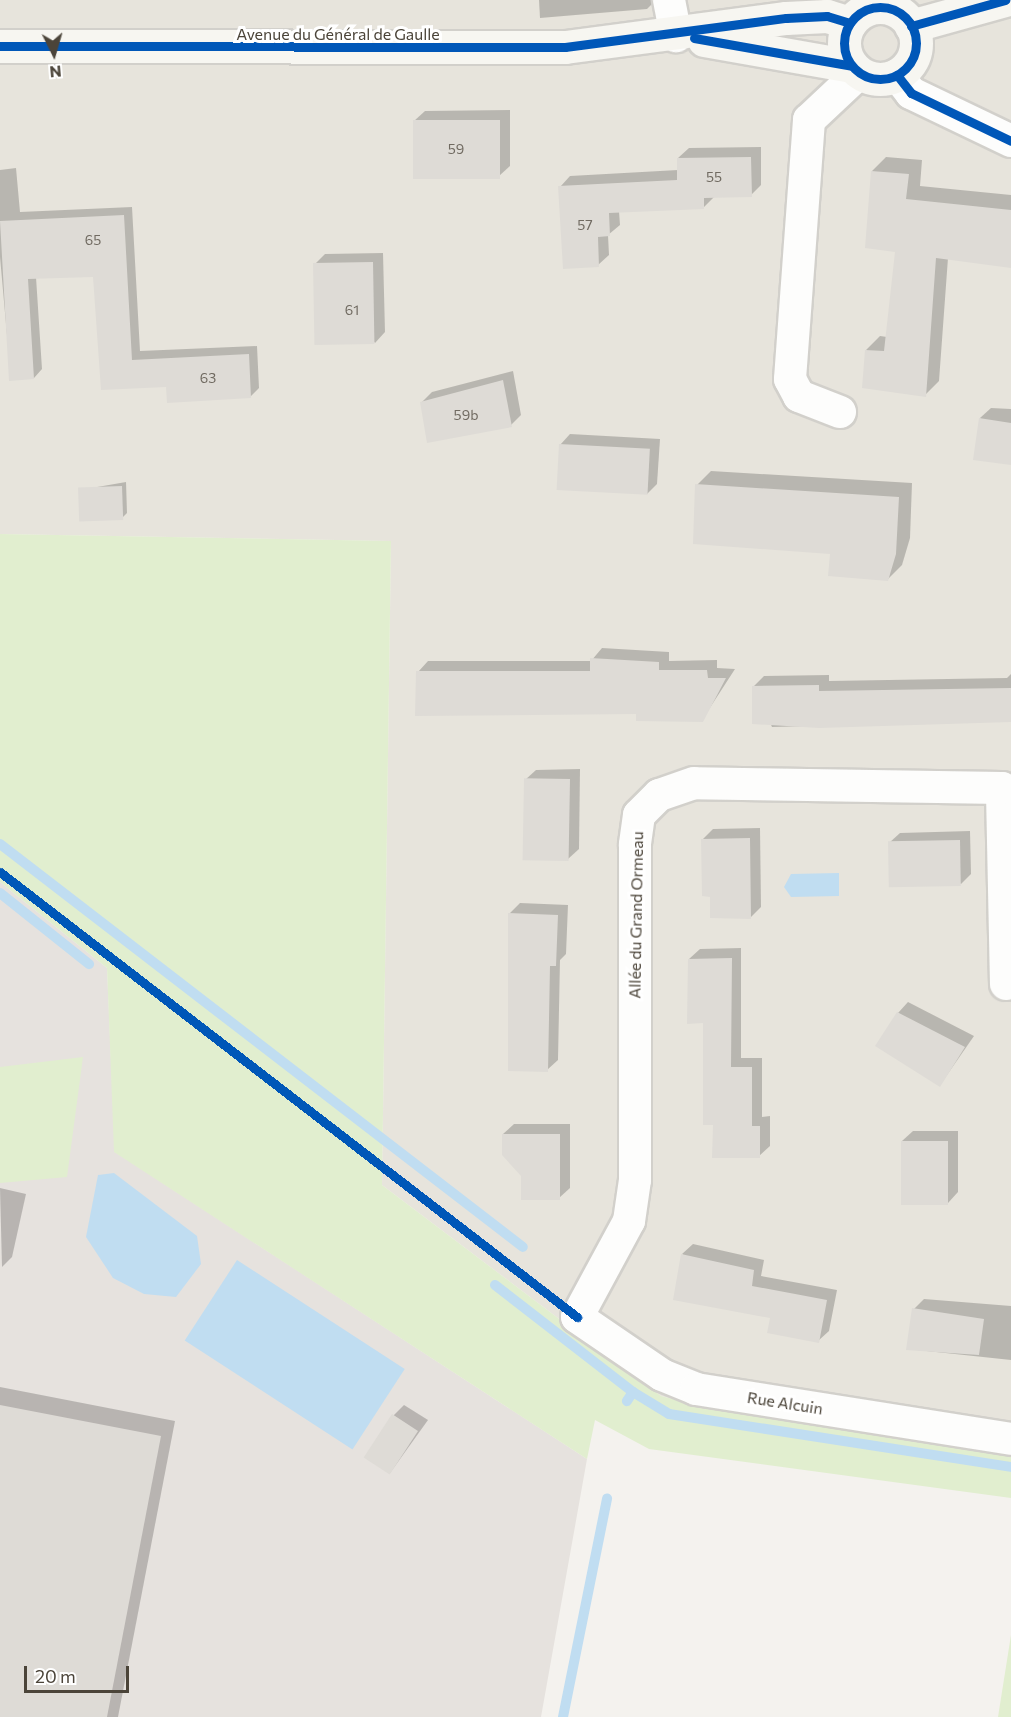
<!DOCTYPE html>
<meta charset="utf-8">
<style>
body{margin:0}
#map{position:relative;width:1011px;height:1717px;overflow:hidden;background:#f4f2ee;font-family:Commissioner,sans-serif}
div>[style]{position:absolute}
.residential>*{inset:0;background:#e7e4dc}
.industrial>*{inset:0;background:#e6e2de}
.green>*{inset:0;background:#e1eecf}
.water>*{inset:0;background:#c0ddf1;transform-origin:0 0}
.shadow>*{inset:0;background:#0003}
.stream>*{height:10px;margin:-5px;padding:0 5px;transform-origin:5px;border-radius:5px;background:#c0ddf1}
.building>*{inset:0;background:#dedbd6;transform-origin:0 0}
.roads{filter:drop-shadow(2px 0 #d2d0cb) drop-shadow(-2px 0 #d2d0cb) drop-shadow(0 2px #d2d0cb) drop-shadow(0 -2px #d2d0cb)}
.street>*{height:32px;margin:-16px;padding:0 16px;transform-origin:16px;border-radius:16px;background:#fdfdfc}
.secondary>*{height:33px;margin:-16.5px;padding:0 16.5px;transform-origin:16.5px;border-radius:16.5px;background:#f7f6f1}
.secondary>.ring{margin:-16.5px;padding:0;box-sizing:content-box;background:none;border:33px solid #f7f6f1;border-radius:50%}
.cycleway>*{height:9px;margin:-4.5px;padding:0 4.5px;transform-origin:4.5px;border-radius:4.5px;background:#0057b8}
.cycleway>.ring{margin:-4.5px;padding:0;box-sizing:content-box;background:none;border:9px solid #0057b8;border-radius:50%}
span{translate:-50% -50%;white-space:nowrap;text-align:center;line-height:1.15;-webkit-text-stroke:6px #fff;paint-order:stroke}
.number-label{font-size:14px;color:#706a61}
.number-label span{-webkit-text-stroke-width:0}
.street-label{font-size:16px;color:#4b4439}
.north{position:absolute;left:24px;top:24px;width:60px;height:60px;-webkit-text-stroke:4px #fff;paint-order:stroke;rotate:175deg;font-size:16px;font-weight:700;line-height:24px;text-align:center;color:#4b4439}
.north::after{content:'';display:block;margin:auto;width:21px;height:27px;background:#4b4439;clip-path:polygon(50% 0,100% 100%,50% 72%,0 100%)}
.scale{position:absolute;left:24px;top:1666px;width:105px;height:27px;box-sizing:border-box;border:3px solid #4b4439;border-top:0;padding-left:8px;font-size:18px;line-height:21px;white-space:nowrap;color:#4b4439;-webkit-text-stroke:4px #fff;paint-order:stroke}
</style>
<div id="map">
<div class="residential">
<div style="clip-path:polygon(0 0,1011px 0,1011px 1453px,716px 1410px,661px 1396px,382px 1185px,391px 541px,0 534px)"></div>
</div>
<div class="industrial">
<div style="clip-path:polygon(0 882px,107px 968px,115px 1152px,587px 1459px,541px 1717px,0 1717px)"></div>
</div>
<div class="green">
<div style="clip-path:polygon(0 534px,391px 541px,382px 1185px,661px 1396px,716px 1410px,1011px 1453px,1011px 1498px,649px 1449px,595px 1420px,587px 1459px,114px 1152px,107px 968px,0 882px)"></div>
<div style="clip-path:polygon(83px 1057px,67px 1177px,0 1183px,0 1067px)"></div>
<div style="clip-path:polygon(1011px 1635px,1011px 1717px,998px 1717px)"></div>
</div>
<div class="water">
<div style="clip-path:polygon(839px 873px,839px 896px,791px 897px,784px 887px,791px 874px)"></div>
<div style="clip-path:polygon(114px 1173px,197px 1236px,201px 1264px,176px 1297px,144px 1294px,113px 1278px,86px 1237px,98px 1175px)"></div>
<div style="left:237px;top:1260px;width:200px;height:96px;rotate:33deg"></div>
</div>
<div class="shadow">
<div style="clip-path:polygon(539px 0,655px 0,655px 1px,647px 9px,540px 18px)"></div>
<div style="clip-path:polygon(510px 110px,510px 166px,499px 176px,414px 121px,425px 111px)"></div>
<div style="clip-path:polygon(761px 147px,761px 185px,751px 195px,715px 196px,704px 207px,619px 211px,620px 225px,608px 235px,609px 255px,598px 265px,560px 187px,570px 176px,678px 170px,678px 158px,689px 148px)"></div>
<div style="clip-path:polygon(886px 157px,922px 160px,920px 186px,1011px 195px,1011px 267px,948px 258px,939px 381px,925px 395px,866px 350px,880px 336px,887px 337px,897px 251px,872px 171px)"></div>
<div style="clip-path:polygon(16px 168px,20px 212px,132px 207px,140px 351px,257px 346px,259px 388px,250px 397px,167px 385px,102px 389px,95px 275px,36px 277px,42px 369px,34px 378px,11px 380px,0 257px,0 170px)"></div>
<div style="clip-path:polygon(383px 253px,385px 332px,375px 343px,315px 264px,325px 254px)"></div>
<div style="clip-path:polygon(513px 371px,521px 415px,511px 425px,421px 403px,432px 392px)"></div>
<div style="clip-path:polygon(991px 408px,1011px 409px,1011px 463px,980px 418px)"></div>
<div style="clip-path:polygon(570px 434px,660px 439px,657px 484px,647px 494px,560px 445px)"></div>
<div style="clip-path:polygon(711px 471px,912px 483px,910px 538px,902px 565px,887px 580px,697px 485px)"></div>
<div style="clip-path:polygon(126px 482px,127px 513px,122px 518px,80px 490px)"></div>
<div style="clip-path:polygon(602px 648px,669px 652px,669px 661px,717px 660px,717px 668px,735px 669px,702px 720px,418px 672px,428px 661px,591px 661px)"></div>
<div style="clip-path:polygon(1011px 674px,1011px 721px,772px 727px,754px 686px,764px 676px,829px 675px,829px 681px,1007px 678px)"></div>
<div style="clip-path:polygon(580px 769px,579px 849px,568px 859px,525px 780px,536px 770px)"></div>
<div style="clip-path:polygon(760px 828px,761px 907px,750px 918px,712px 895px,702px 840px,713px 829px)"></div>
<div style="clip-path:polygon(970px 831px,971px 874px,961px 884px,889px 843px,900px 833px)"></div>
<div style="clip-path:polygon(520px 903px,568px 905px,566px 954px,560px 960px,558px 1060px,547px 1070px,509px 914px)"></div>
<div style="clip-path:polygon(741px 948px,741px 1058px,762px 1058px,762px 1117px,770px 1116px,770px 1146px,759px 1156px,714px 1124px,705px 1022px,689px 959px,700px 949px)"></div>
<div style="clip-path:polygon(908px 1002px,974px 1036px,940px 1085px,898px 1013px)"></div>
<div style="clip-path:polygon(514px 1124px,570px 1124px,570px 1188px,559px 1198px,522px 1175px,503px 1134px)"></div>
<div style="clip-path:polygon(913px 1131px,958px 1131px,958px 1192px,948px 1203px,902px 1141px)"></div>
<div style="clip-path:polygon(0 1188px,26px 1194px,12px 1257px,2px 1267px)"></div>
<div style="clip-path:polygon(693px 1244px,764px 1260px,761px 1276px,837px 1290px,829px 1331px,818px 1341px,772px 1316px,682px 1254px)"></div>
<div style="clip-path:polygon(924px 1299px,1011px 1306px,1011px 1360px,908px 1349px,914px 1309px)"></div>
<div style="clip-path:polygon(0 1387px,175px 1421px,118px 1717px,0 1717px)"></div>
<div style="clip-path:polygon(404px 1405px,428px 1420px,390px 1473px,394px 1415px)"></div>
</div>
<div class="stream">
<div style="left:0;top:844px;width:660px;rotate:37.62deg"></div>
<div style="left:0;top:893px;width:114px;rotate:38.6deg"></div>
<div style="left:495px;top:1285px;width:175px;rotate:37.8deg"></div>
<div style="left:633px;top:1392px;width:11px;rotate:124deg"></div>
<div style="left:633px;top:1392px;width:42px;rotate:31.4deg"></div>
<div style="left:669px;top:1414px;width:346px;rotate:8.8deg"></div>
<div style="left:563px;top:1717px;width:223px;rotate:-78.6deg"></div>
</div>
<div class="building">
<div style="left:413px;top:120px;width:87px;height:59px"></div>
<div style="clip-path:polygon(751px 157px,752px 197px,704px 198px,704px 209px,609px 213px,610px 236px,598px 237px,599px 267px,563px 269px,558px 186px,677px 180px,677px 158px)"></div>
<div style="clip-path:polygon(871px 171px,909px 174px,906px 199px,1011px 210px,1011px 268px,936px 258px,926px 397px,862px 388px,865px 350px,884px 351px,895px 252px,865px 248px)"></div>
<div style="clip-path:polygon(124px 215px,132px 360px,249px 354px,251px 398px,167px 403px,166px 387px,101px 390px,93px 277px,28px 279px,34px 379px,9px 381px,0 221px)"></div>
<div style="left:373px;top:262px;width:82px;height:60px;rotate:89deg"></div>
<div style="clip-path:polygon(503px 380px,512px 427px,427px 443px,420px 402px)"></div>
<div style="clip-path:polygon(979px 418px,1011px 423px,1011px 465px,973px 460px)"></div>
<div style="left:559px;top:444px;width:91px;height:46px;rotate:3deg"></div>
<div style="clip-path:polygon(695px 484px,899px 497px,896px 554px,888px 581px,828px 576px,830px 554px,693px 544px)"></div>
<div style="left:122px;top:486px;width:34px;height:44px;rotate:88deg"></div>
<div style="clip-path:polygon(590px 658px,659px 662px,659px 670px,707px 670px,708px 678px,726px 678px,703px 722px,636px 721px,636px 714px,415px 716px,416px 671px,590px 671px)"></div>
<div style="clip-path:polygon(819px 685px,819px 691px,1011px 688px,1011px 722px,819px 728px,752px 724px,752px 686px)"></div>
<div style="left:570px;top:779px;width:82px;height:46px;rotate:91deg"></div>
<div style="clip-path:polygon(750px 838px,751px 919px,710px 918px,710px 897px,702px 896px,701px 839px)"></div>
<div style="left:960px;top:840px;width:46px;height:72px;rotate:89deg"></div>
<div style="clip-path:polygon(508px 913px,558px 915px,556px 966px,550px 966px,548px 1072px,508px 1071px)"></div>
<div style="clip-path:polygon(732px 958px,731px 1067px,752px 1067px,752px 1126px,760px 1126px,760px 1158px,712px 1158px,713px 1125px,703px 1125px,703px 1023px,687px 1024px,688px 959px)"></div>
<div style="clip-path:polygon(897px 1012px,965px 1047px,940px 1087px,875px 1046px)"></div>
<div style="clip-path:polygon(502px 1134px,560px 1134px,560px 1200px,521px 1200px,521px 1176px,502px 1155px)"></div>
<div style="left:901px;top:1141px;width:47px;height:64px"></div>
<div style="clip-path:polygon(681px 1254px,754px 1270px,752px 1286px,827px 1300px,819px 1343px,767px 1333px,770px 1318px,673px 1300px)"></div>
<div style="clip-path:polygon(912px 1308px,984px 1319px,979px 1355px,906px 1350px)"></div>
<div style="clip-path:polygon(0 1405px,161px 1436px,107px 1717px,0 1717px)"></div>
<div style="left:392px;top:1414px;width:31px;height:52px;rotate:33deg"></div>
</div>
<div class="roads">
<div class="street">
<div style="left:669px;top:0;width:37px;rotate:79deg"></div>
<div style="left:897px;top:75px;width:23px;rotate:52deg"></div>
<div style="left:911px;top:93px;width:111px;rotate:25.6deg"></div>
<div style="left:840px;top:412px;width:44px;rotate:-158.7deg"></div>
<div style="left:799px;top:396px;width:19px;rotate:-118deg"></div>
<div style="left:790px;top:379px;width:260px;rotate:-85.8deg"></div>
<div style="left:809px;top:120px;width:69px;rotate:-43.2deg"></div>
<div style="left:1006px;top:984px;width:196px;rotate:-91.2deg"></div>
<div style="left:1002px;top:788px;width:308px;rotate:-179.1deg"></div>
<div style="left:694px;top:783px;width:37px;rotate:161deg"></div>
<div style="left:659px;top:795px;width:28px;rotate:135deg"></div>
<div style="left:639px;top:815px;width:30px;rotate:98deg"></div>
<div style="left:635px;top:845px;width:335px;rotate:90deg"></div>
<div style="left:635px;top:1180px;width:41px;rotate:98.3deg"></div>
<div style="left:629px;top:1221px;width:109px;rotate:118.4deg"></div>
<div style="left:577px;top:1317px;width:103px;rotate:34.3deg"></div>
<div style="left:662px;top:1375px;width:37px;rotate:22deg"></div>
<div style="left:696px;top:1389px;width:319px;rotate:9deg"></div>
</div>
<div class="secondary">
<div class="ring" style="left:844px;top:7px;width:39px;height:39px"></div>
<div style="left:911px;top:26px;width:98px;rotate:-15.5deg"></div>
<div style="left:704px;top:40px;width:150px;rotate:10deg"></div>
<div style="left:0;top:46px;width:565px;rotate:0.1deg"></div>
<div style="left:565px;top:47px;width:223px;rotate:-7.5deg"></div>
<div style="left:786px;top:18px;width:41px;rotate:-2.8deg"></div>
<div style="left:827px;top:16px;width:24px;rotate:17deg"></div>
</div>
</div>
<div class="cycleway">
<div class="ring" style="left:844px;top:7px;width:63px;height:63px"></div>
<div style="left:911px;top:26px;width:98px;rotate:-15.5deg"></div>
<div style="left:694px;top:38px;width:160px;rotate:10deg"></div>
<div style="left:0;top:46px;width:565px;rotate:0.1deg"></div>
<div style="left:565px;top:47px;width:223px;rotate:-7.5deg"></div>
<div style="left:786px;top:18px;width:41px;rotate:-2.8deg"></div>
<div style="left:827px;top:16px;width:24px;rotate:17deg"></div>
<div style="left:897px;top:75px;width:23px;rotate:52deg"></div>
<div style="left:911px;top:93px;width:111px;rotate:25.6deg"></div>
<div style="left:0;top:872px;width:729px;rotate:37.64deg"></div>
</div>
<div class="number-label">
<span style="left:456px;top:149px">59</span>
<span style="left:714px;top:177px">55</span>
<span style="left:585px;top:225px">57</span>
<span style="left:93px;top:240px">65</span>
<span style="left:352px;top:310px">61</span>
<span style="left:208px;top:378px">63</span>
<span style="left:466px;top:415px">59b</span>
</div>
<div class="street-label">
<span style="left:338px;top:34px">Avenue du Général de Gaulle</span>
<span style="left:636px;top:915px;rotate:-89deg">Allée du Grand Ormeau</span>
<span style="left:785px;top:1403px;rotate:9deg">Rue Alcuin</span>
</div>
<div class="north">N</div>
<div class="scale">20 m</div>
</div>
